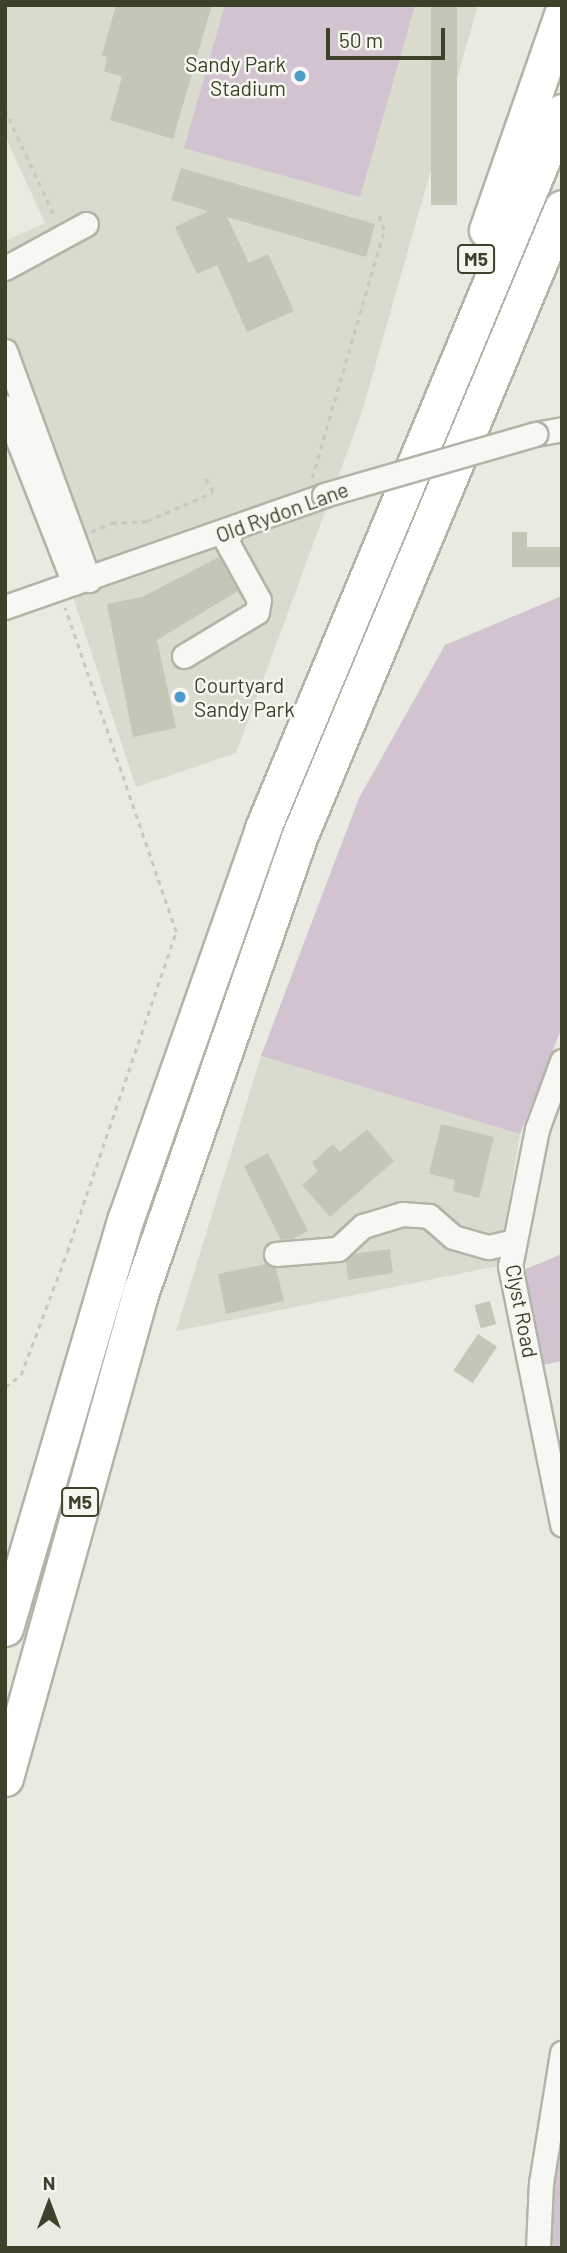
<!DOCTYPE html>
<style>
body{margin:0}
#map{position:relative;width:567px;height:2253px;overflow:hidden;background:#e9eae1;font-family:Barlow,sans-serif}
div>[style]{position:absolute}
.built>*{inset:0;background:#dadbcf}
.green>*{inset:0;background:#d3c2cf}
.building>*{inset:0;background:#c4c6b8;transform-origin:0 0}
.path>*{height:2.5px;margin-top:-1.25px;transform-origin:0;background:repeating-linear-gradient(90deg,#c7c8bf 0 5px,transparent 0 10px)}
.roads{filter:drop-shadow(2px 0 #b2b4a6) drop-shadow(-2px 0 #b2b4a6) drop-shadow(0 2px #b2b4a6) drop-shadow(0 -2px #b2b4a6)}
.minor>*{height:23px;margin:-11.5px;padding:0 11.5px;transform-origin:11.5px;border-radius:11.5px;background:#f7f8f4}
.highway>*{height:35px;margin:-17.5px;padding:0 17.5px;transform-origin:17.5px;border-radius:17.5px;background:#fff}
.bridges{filter:drop-shadow(2px 0 #b2b4a6) drop-shadow(-2px 0 #b2b4a6) drop-shadow(0 2px #b2b4a6) drop-shadow(0 -2px #b2b4a6)}
.minor-bridge>*{height:23px;margin:-11.5px;padding:0 11.5px;transform-origin:11.5px;border-radius:11.5px;background:#f7f8f4}
.dots>*{width:19px;height:19px;translate:-50% -50%;box-sizing:border-box;border:4px solid #f6f7f1;border-radius:50%}
span{translate:-50% -50%;white-space:nowrap;text-align:center;line-height:1.15;-webkit-text-stroke:5px #f6f7f1;paint-order:stroke}
.shield-label span{padding:2px 5px;background:#f6f7f1;border:2px solid;border-radius:5px;-webkit-text-stroke-width:0}
.shield-label{font-size:19px;color:#3e412a;font-weight:700}
.poi-label{font-size:21px;color:#3e412a}
.right{translate:-100% -50%;text-align:right}
.left{translate:0 -50%;text-align:left}
.street-label{font-size:21px;color:#3e412a}
.frame{position:absolute;inset:0;border:7px solid #3e412a;pointer-events:none}
.north{position:absolute;left:14px;top:2169px;width:70px;height:70px;-webkit-text-stroke:5px #f6f7f1;paint-order:stroke;rotate:0deg;font-size:19px;font-weight:700;line-height:28px;text-align:center;color:#3e412a}
.north::after{content:'';display:block;margin:auto;width:24px;height:32px;background:#3e412a;clip-path:polygon(50% 0,100% 100%,50% 72%,0 100%)}
.scale{position:absolute;left:326px;top:28px;width:119px;height:32px;box-sizing:border-box;border:4px solid #3e412a;border-top:0;padding-left:9px;font-size:21px;line-height:24px;white-space:nowrap;color:#3e412a;-webkit-text-stroke:5px #f6f7f1;paint-order:stroke}
</style>
<div id="map">
<div class="built">
<div style="clip-path:polygon(5px 5px,478px 5px,362px 412px,236px 753px,136px 787px,63px 567px,52px 560px,5px 429px,5px 241px,45px 223px,5px 136px)"></div>
<div style="clip-path:polygon(261px 1056px,520px 1134px,498px 1266px,176px 1331px)"></div>
</div>
<div class="green">
<div style="clip-path:polygon(225px 5px,415px 5px,360px 197px,184px 148px)"></div>
<div style="clip-path:polygon(562px 596px,562px 1027px,520px 1134px,261px 1056px,359px 798px,445px 645px)"></div>
<div style="clip-path:polygon(562px 1254px,562px 1361px,538px 1366px,521px 1271px)"></div>
<div style="clip-path:polygon(562px 2122px,562px 2248px,553px 2248px,550px 2221px)"></div>
</div>
<div class="building">
<div style="clip-path:polygon(116px 5px,212px 5px,173px 139px,110px 120px,122px 77px,104px 71px,107px 57px,102px 55px)"></div>
<div style="left:431px;top:5px;width:26px;height:200px"></div>
<div style="clip-path:polygon(181px 168px,375px 224px,366px 257px,227px 217px,249px 263px,268px 254px,294px 311px,247px 332px,217px 265px,197px 274px,175px 227px,208px 211px,171px 200px)"></div>
<div style="clip-path:polygon(512px 532px,527px 532px,527px 547px,561px 547px,561px 567px,512px 567px)"></div>
<div style="clip-path:polygon(219px 557px,238px 591px,157px 640px,176px 728px,133px 737px,107px 604px,142px 597px)"></div>
<div style="clip-path:polygon(441px 1124px,494px 1137px,479px 1198px,453px 1191px,455px 1180px,429px 1174px)"></div>
<div style="clip-path:polygon(367px 1129px,394px 1161px,330px 1217px,302px 1185px,318px 1171px,312px 1163px,333px 1144px,340px 1152px)"></div>
<div style="clip-path:polygon(268px 1153px,308px 1231px,293px 1239px,281px 1240px,244px 1166px)"></div>
<div style="clip-path:polygon(390px 1249px,393px 1273px,348px 1280px,346px 1260px,353px 1254px)"></div>
<div style="clip-path:polygon(266px 1264px,276px 1268px,284px 1301px,226px 1314px,218px 1274px)"></div>
<div style="left:490px;top:1301px;width:24px;height:16px;rotate:75deg"></div>
<div style="left:478px;top:1334px;width:23px;height:44px;rotate:34deg"></div>
</div>
<div class="path">
<div style="left:5px;top:109px;width:119px;rotate:65.2deg"></div>
<div style="left:312px;top:478px;width:258px;rotate:-73.8deg"></div>
<div style="left:384px;top:230px;width:15px;rotate:-110deg"></div>
<div style="left:91px;top:532px;width:23px;rotate:-23deg"></div>
<div style="left:112px;top:523px;width:35px;rotate:-3deg"></div>
<div style="left:147px;top:521px;width:72px;rotate:-23.7deg"></div>
<div style="left:213px;top:492px;width:15px;rotate:-118deg"></div>
<div style="left:5px;top:1387px;width:20px;rotate:-37deg"></div>
<div style="left:21px;top:1375px;width:131px;rotate:-69.5deg"></div>
<div style="left:67px;top:1252px;width:338px;rotate:-71.2deg"></div>
<div style="left:176px;top:932px;width:343px;rotate:-108.9deg"></div>
</div>
<div class="roads">
<div class="minor">
<div style="left:5px;top:268px;width:92px;rotate:-28.5deg"></div>
<div style="left:5px;top:351px;width:244px;rotate:69.9deg"></div>
<div style="left:5px;top:407px;width:189px;rotate:68.6deg"></div>
<div style="left:535px;top:434px;width:27px;rotate:-10deg"></div>
<div style="left:5px;top:607px;width:338px;rotate:-19.3deg"></div>
<div style="left:184px;top:656px;width:85px;rotate:-31.1deg"></div>
<div style="left:257px;top:612px;width:12px;rotate:-81deg"></div>
<div style="left:259px;top:600px;width:66px;rotate:-118.9deg"></div>
<div style="left:227px;top:542px;width:12px;rotate:-70deg"></div>
<div style="left:562px;top:1061px;width:72px;rotate:110.2deg"></div>
<div style="left:537px;top:1129px;width:140px;rotate:101.1deg"></div>
<div style="left:510px;top:1266px;width:264px;rotate:78.6deg"></div>
<div style="left:276px;top:1254px;width:62px;rotate:-4.6deg"></div>
<div style="left:338px;top:1249px;width:34px;rotate:-43deg"></div>
<div style="left:363px;top:1226px;width:41px;rotate:-17.1deg"></div>
<div style="left:402px;top:1214px;width:27px;rotate:4deg"></div>
<div style="left:429px;top:1216px;width:32px;rotate:41deg"></div>
<div style="left:453px;top:1237px;width:37px;rotate:16deg"></div>
<div style="left:489px;top:1247px;width:23px;rotate:-13deg"></div>
<div style="left:538px;top:2248px;width:65px;rotate:-87.4deg"></div>
<div style="left:541px;top:2183px;width:132px;rotate:-80.8deg"></div>
</div>
<div class="highway">
<div style="left:487px;top:230px;width:228px;rotate:-70.8deg"></div>
<div style="left:5px;top:1628px;width:427px;rotate:-73.6deg"></div>
<div style="left:126px;top:1218px;width:413px;rotate:-70.6deg"></div>
<div style="left:263px;top:828px;width:776px;rotate:-67.33deg"></div>
<div style="left:5px;top:1778px;width:502px;rotate:-74.41deg"></div>
<div style="left:140px;top:1294px;width:491px;rotate:-70.8deg"></div>
<div style="left:302px;top:830px;width:674px;rotate:-67.31deg"></div>
</div>
</div>
<div class="bridges">
<div class="minor-bridge">
<div style="left:324px;top:495px;width:220px;rotate:-16.1deg"></div>
</div>
</div>
<div class="dots">
<div style="left:300px;top:76px;background:#499ccc"></div>
<div style="left:180px;top:697px;background:#499ccc"></div>
</div>
<div class="shield-label">
<span style="left:476px;top:259px">M5</span>
<span style="left:80px;top:1502px">M5</span>
</div>
<div class="poi-label">
<span class="right" style="left:286px;top:76px">Sandy Park<br>Stadium</span>
<span class="left" style="left:194px;top:697px">Courtyard<br>Sandy Park</span>
</div>
<div class="street-label">
<span style="left:282px;top:512px;rotate:-20deg">Old Rydon Lane</span>
<span style="left:522px;top:1311px;rotate:79deg">Clyst Road</span>
</div>
<div class="frame"></div>
<div class="north">N</div>
<div class="scale">50 m</div>
</div>
